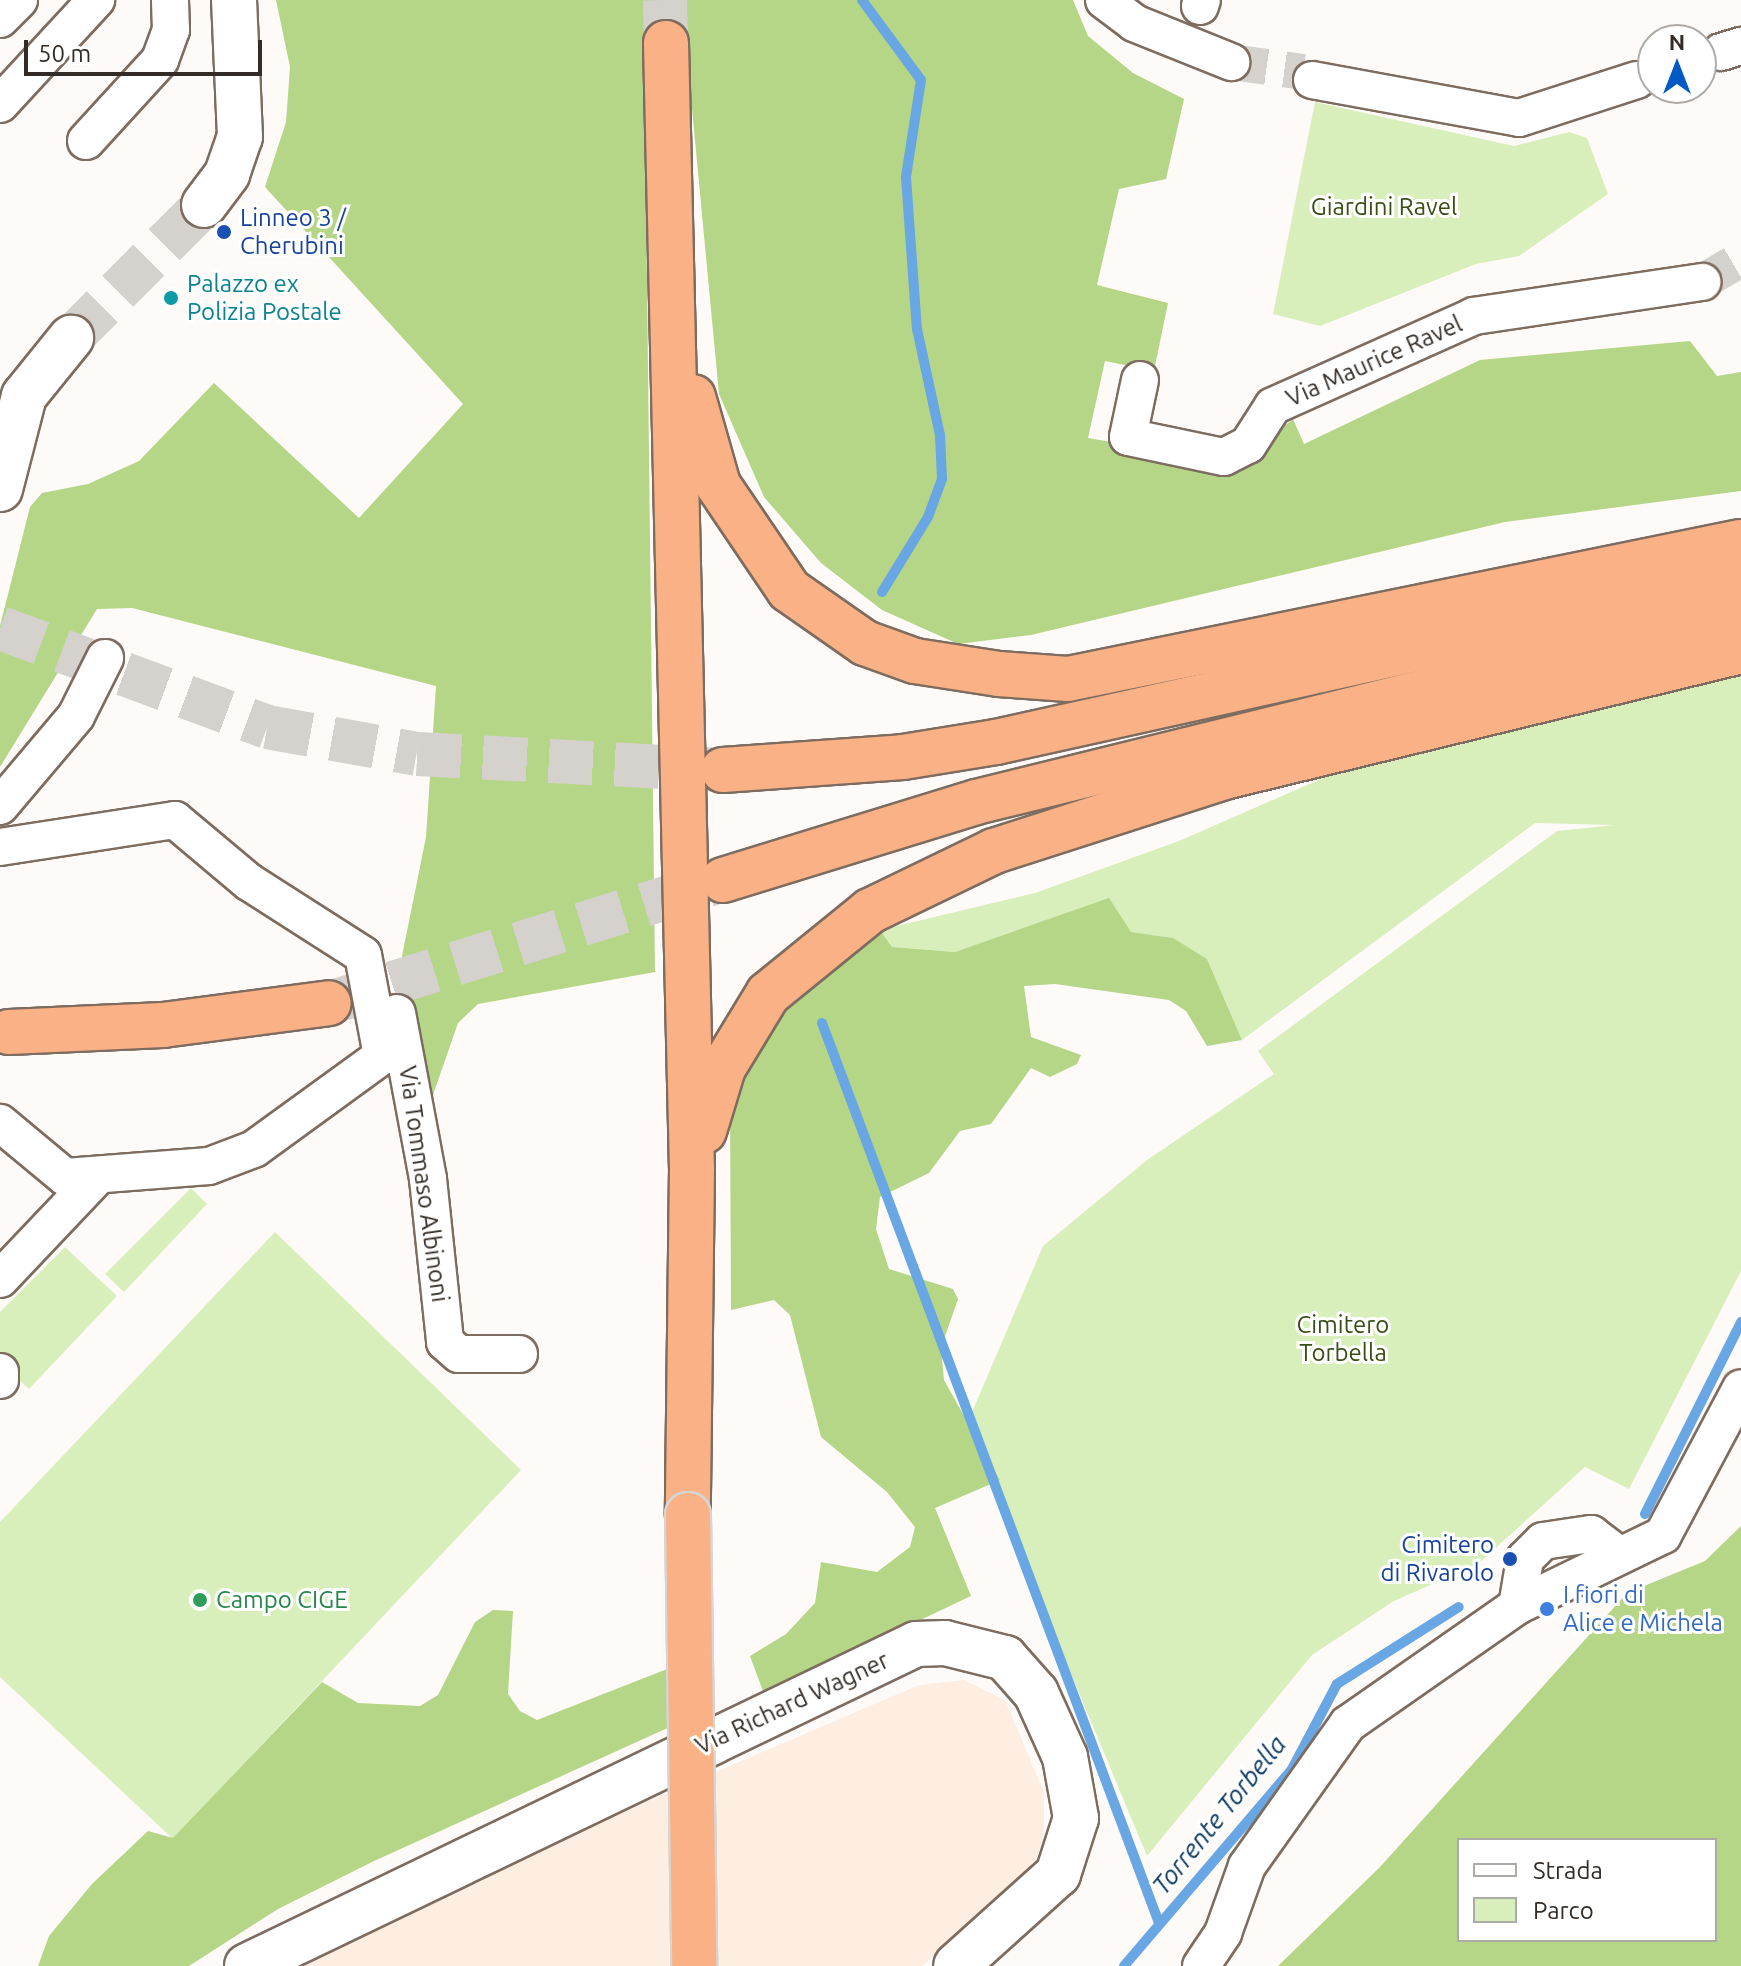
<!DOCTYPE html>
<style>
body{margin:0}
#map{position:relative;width:1741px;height:1966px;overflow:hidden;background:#fefaf7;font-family:Ubuntu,sans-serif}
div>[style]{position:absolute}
.industrial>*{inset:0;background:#fdeee1}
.green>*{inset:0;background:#d8efbb}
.forest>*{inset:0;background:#b4d686}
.stream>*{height:10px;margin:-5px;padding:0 5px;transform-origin:5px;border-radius:5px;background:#69a6e4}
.street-tunnel>*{height:36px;margin-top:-18px;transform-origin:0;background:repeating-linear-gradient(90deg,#d5d1cd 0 36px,transparent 0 54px)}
.secondary-tunnel>*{height:44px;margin-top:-22px;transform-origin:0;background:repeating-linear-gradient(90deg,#d5d1cd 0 44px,transparent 0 66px)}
.highway-tunnel>*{height:44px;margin-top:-22px;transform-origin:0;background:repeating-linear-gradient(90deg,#d5d1cd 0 44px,transparent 0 66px)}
.roads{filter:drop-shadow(2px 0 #7d6c5f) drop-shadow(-2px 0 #7d6c5f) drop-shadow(0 2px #7d6c5f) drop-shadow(0 -2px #7d6c5f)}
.street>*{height:36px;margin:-18px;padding:0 18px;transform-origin:18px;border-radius:18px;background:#fff}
.secondary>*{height:44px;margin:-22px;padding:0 22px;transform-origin:22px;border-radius:22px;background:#fff}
.highway>*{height:44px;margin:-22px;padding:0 22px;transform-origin:22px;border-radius:22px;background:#fab185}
.bridges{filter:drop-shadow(2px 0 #d6d5d4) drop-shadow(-2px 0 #d6d5d4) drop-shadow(0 2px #d6d5d4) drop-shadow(0 -2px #d6d5d4)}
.highway-bridge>*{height:44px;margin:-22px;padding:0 22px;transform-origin:22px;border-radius:22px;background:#fab185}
.dots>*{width:22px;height:22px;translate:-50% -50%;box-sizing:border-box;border:4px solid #fff;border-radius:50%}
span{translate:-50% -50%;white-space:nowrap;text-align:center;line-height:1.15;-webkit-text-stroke:6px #fff;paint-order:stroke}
.park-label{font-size:24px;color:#394e16}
.transit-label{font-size:24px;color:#164399}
.left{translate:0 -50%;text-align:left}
.right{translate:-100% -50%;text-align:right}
.culture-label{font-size:24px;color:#0d838f}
.street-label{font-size:24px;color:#332c26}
.shop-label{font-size:24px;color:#366cbe}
.leisure-label{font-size:24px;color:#27864d}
.water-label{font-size:26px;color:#09375e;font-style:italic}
.legend{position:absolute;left:1457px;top:1838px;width:260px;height:104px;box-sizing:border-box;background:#fff;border:2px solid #adaba8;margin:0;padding:10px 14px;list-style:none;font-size:24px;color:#332c26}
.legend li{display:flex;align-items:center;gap:16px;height:40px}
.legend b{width:40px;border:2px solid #adaba8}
.north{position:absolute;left:1637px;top:24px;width:80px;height:80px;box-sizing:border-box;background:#fff;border:2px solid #adaba8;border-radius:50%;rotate:0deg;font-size:22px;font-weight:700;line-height:32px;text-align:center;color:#332c26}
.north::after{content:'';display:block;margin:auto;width:28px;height:36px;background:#015ac3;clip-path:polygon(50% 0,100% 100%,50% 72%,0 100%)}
.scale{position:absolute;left:24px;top:40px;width:238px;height:36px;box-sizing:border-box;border:4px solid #332c26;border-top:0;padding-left:10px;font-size:24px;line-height:28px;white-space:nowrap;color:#332c26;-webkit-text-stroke:6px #fff;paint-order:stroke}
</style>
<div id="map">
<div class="industrial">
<div style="clip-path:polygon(964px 1680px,1005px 1700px,1044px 1792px,1044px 1833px,1037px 1857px,1014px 1887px,922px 1966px,291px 1966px,508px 1861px,919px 1685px)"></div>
</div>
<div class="green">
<div style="clip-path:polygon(1315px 102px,1514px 146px,1569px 132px,1587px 138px,1608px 194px,1519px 256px,1476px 264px,1320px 326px,1273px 314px)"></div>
<div style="clip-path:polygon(1741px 670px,1741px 1271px,1629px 1489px,1585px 1467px,1478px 1564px,1394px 1601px,1312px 1655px,1147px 1856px,967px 1424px,1043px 1246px,1147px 1160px,1274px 1074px,1258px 1051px,1557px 831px,1614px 825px,1535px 823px,1242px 1040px,1207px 959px,1172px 938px,1131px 932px,1118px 916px,1015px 932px,955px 952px,892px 947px,880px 930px,1035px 893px,1179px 841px,1371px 757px)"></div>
<div style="clip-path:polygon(191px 1188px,207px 1204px,124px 1292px,105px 1274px)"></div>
<div style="clip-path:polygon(275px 1232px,521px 1470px,173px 1839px,0 1677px,0 1522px)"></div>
<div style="clip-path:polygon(65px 1247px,117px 1296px,29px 1389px,0 1363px,0 1312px)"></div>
</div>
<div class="forest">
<div style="clip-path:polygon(276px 0,1073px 0,1088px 36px,1133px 73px,1184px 99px,1166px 179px,1119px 189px,1097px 285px,1168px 303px,1154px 371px,1105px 361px,1088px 438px,1237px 464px,1293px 419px,1304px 444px,1480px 360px,1690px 341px,1717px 376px,1741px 372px,1741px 491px,1505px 522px,1031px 635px,958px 644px,882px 610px,821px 563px,764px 497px,719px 394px,684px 24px,644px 22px,655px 972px,478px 1004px,458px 1023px,426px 1115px,402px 956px,426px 837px,436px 686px,132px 608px,97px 609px,0 767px,0 626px,30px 507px,42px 493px,88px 484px,139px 461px,214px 383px,359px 518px,463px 404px,265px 187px,286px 122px,290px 67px)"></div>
<div style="clip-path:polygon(1109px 898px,1131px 932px,1173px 938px,1207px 959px,1242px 1040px,1207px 1046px,1186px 1011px,1169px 1000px,1055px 984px,1024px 986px,1031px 1037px,1081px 1055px,1077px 1064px,1050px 1077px,1031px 1068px,991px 1124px,960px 1131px,929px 1173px,880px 1197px,876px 1229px,889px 1269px,953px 1289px,958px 1299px,941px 1348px,944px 1380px,1000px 1480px,935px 1508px,971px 1596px,764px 1694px,750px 1656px,786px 1634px,815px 1603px,821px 1562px,877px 1572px,910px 1547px,915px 1527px,887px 1492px,821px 1437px,790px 1315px,774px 1300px,731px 1310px,730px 1098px,757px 1041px,797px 993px,880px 930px,892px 947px,955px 952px)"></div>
<div style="clip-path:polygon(evenodd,1741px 1526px,1741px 1966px,1278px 1966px,1380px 1867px,1627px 1593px,1705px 1561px,1741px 1526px,1715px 1840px,1715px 1940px,1459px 1940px,1459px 1840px,1715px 1840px)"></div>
<div style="clip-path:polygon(493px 1610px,513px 1611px,508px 1694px,520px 1711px,537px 1720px,685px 1662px,672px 1726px,374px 1861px,278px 1909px,189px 1966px,38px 1966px,49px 1936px,92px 1884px,148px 1831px,173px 1838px,322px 1682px,358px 1703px,420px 1706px,438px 1695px,475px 1622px)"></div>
</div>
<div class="stream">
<div style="left:862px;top:0;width:99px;rotate:53.6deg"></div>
<div style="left:921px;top:80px;width:98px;rotate:98.8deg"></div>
<div style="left:906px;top:177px;width:152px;rotate:85.9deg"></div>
<div style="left:917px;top:329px;width:108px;rotate:77.8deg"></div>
<div style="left:940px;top:435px;width:44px;rotate:87.4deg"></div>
<div style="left:942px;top:479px;width:40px;rotate:110.2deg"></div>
<div style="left:928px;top:517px;width:88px;rotate:121.5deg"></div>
<div style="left:822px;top:1023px;width:961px;rotate:69.47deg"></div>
<div style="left:1645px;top:1514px;width:215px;rotate:-63.4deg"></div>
<div style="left:1124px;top:1966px;width:259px;rotate:-49.5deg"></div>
<div style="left:1292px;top:1769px;width:96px;rotate:-62.1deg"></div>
<div style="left:1337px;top:1684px;width:144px;rotate:-32.3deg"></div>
</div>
<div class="street-tunnel">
<div style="left:1231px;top:62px;width:73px;rotate:7.9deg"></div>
<div style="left:1303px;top:72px;width:12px;rotate:42deg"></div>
<div style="left:1702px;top:282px;width:45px;rotate:-30.5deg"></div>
</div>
<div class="secondary-tunnel">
<div style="left:71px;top:338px;width:188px;rotate:-45deg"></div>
</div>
<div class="highway-tunnel">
<div style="left:665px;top:0;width:43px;rotate:88.7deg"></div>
<div style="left:0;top:628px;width:285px;rotate:20.3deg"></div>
<div style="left:267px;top:727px;width:152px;rotate:10.2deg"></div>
<div style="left:417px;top:754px;width:304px;rotate:3deg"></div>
<div style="left:329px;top:1003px;width:410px;rotate:-17.3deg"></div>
</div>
<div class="roads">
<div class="street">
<div style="left:1104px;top:0;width:38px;rotate:37deg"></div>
<div style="left:1134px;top:23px;width:105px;rotate:21.9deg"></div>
<div style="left:1200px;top:6px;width:6px;rotate:-72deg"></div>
<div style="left:0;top:19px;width:27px;rotate:-45deg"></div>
<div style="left:1721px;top:52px;width:21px;rotate:-17deg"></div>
<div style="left:1312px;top:80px;width:210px;rotate:10.4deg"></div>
<div style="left:1519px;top:118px;width:124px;rotate:-17.9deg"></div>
<div style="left:0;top:104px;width:142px;rotate:-47.3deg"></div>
<div style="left:86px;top:141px;width:110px;rotate:-47.6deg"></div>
<div style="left:160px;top:60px;width:32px;rotate:-70deg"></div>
<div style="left:171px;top:30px;width:30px;rotate:-92deg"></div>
<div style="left:1140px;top:380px;width:58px;rotate:101.9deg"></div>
<div style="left:1128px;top:437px;width:98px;rotate:11.8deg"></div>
<div style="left:1224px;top:457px;width:27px;rotate:-27deg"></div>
<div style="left:1248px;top:445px;width:46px;rotate:-57.3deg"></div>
<div style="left:1273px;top:406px;width:220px;rotate:-24.1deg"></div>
<div style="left:1474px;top:316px;width:231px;rotate:-8.5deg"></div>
<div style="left:0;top:806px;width:118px;rotate:-49.8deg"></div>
<div style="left:76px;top:716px;width:65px;rotate:-63.4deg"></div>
<div style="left:0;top:847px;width:177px;rotate:-8.8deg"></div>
<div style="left:175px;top:820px;width:97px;rotate:40deg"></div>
<div style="left:249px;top:882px;width:135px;rotate:32.6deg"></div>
<div style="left:363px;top:955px;width:103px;rotate:79.3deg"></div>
<div style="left:382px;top:1056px;width:158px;rotate:144deg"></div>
<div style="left:254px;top:1149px;width:48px;rotate:159.3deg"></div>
<div style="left:209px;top:1166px;width:144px;rotate:175.6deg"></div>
<div style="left:65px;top:1177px;width:85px;rotate:-140.3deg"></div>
<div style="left:397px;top:1013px;width:169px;rotate:79.4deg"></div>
<div style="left:428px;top:1179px;width:164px;rotate:84deg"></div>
<div style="left:445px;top:1342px;width:18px;rotate:41deg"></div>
<div style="left:459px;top:1354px;width:60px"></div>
<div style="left:0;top:1279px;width:137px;rotate:-46.5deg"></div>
<div style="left:0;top:1372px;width:8px;rotate:90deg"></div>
<div style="left:1517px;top:1606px;width:48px;rotate:-80.3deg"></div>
<div style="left:1525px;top:1559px;width:25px;rotate:-45deg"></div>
<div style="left:1543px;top:1541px;width:49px;rotate:-8.3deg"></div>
<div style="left:1591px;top:1534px;width:36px;rotate:37deg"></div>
<div style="left:1201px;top:1966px;width:40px;rotate:-56deg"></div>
<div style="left:1223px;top:1933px;width:71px;rotate:-70.3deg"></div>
<div style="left:1247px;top:1866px;width:174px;rotate:-54.6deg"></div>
<div style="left:1348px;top:1724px;width:206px;rotate:-34.9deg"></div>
<div style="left:1517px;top:1606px;width:162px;rotate:-25.9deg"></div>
<div style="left:1663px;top:1535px;width:166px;rotate:-62deg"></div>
</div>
<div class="secondary">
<div style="left:204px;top:205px;width:39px;rotate:-53deg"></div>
<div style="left:227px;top:174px;width:39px;rotate:-71deg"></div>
<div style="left:240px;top:137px;width:137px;rotate:-92.5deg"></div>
<div style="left:0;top:489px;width:96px;rotate:-75.5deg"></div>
<div style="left:24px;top:396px;width:75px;rotate:-51deg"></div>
<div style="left:247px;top:1966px;width:742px;rotate:-25.7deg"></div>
<div style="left:916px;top:1644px;width:29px;rotate:-2deg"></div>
<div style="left:945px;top:1643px;width:62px;rotate:14deg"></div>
<div style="left:1005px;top:1658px;width:47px;rotate:48.5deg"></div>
<div style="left:1036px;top:1693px;width:70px;rotate:65.6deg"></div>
<div style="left:1065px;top:1757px;width:62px;rotate:79.8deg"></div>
<div style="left:1076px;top:1818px;width:59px;rotate:107.8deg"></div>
<div style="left:1058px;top:1874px;width:137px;rotate:138deg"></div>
</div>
<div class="highway">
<div style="left:666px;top:43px;width:1125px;rotate:88.68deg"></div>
<div style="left:692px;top:1168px;width:347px;rotate:90.7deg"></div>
<div style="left:693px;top:397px;width:91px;rotate:74.1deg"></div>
<div style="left:718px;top:485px;width:127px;rotate:55.9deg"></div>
<div style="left:789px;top:590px;width:93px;rotate:34.9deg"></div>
<div style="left:865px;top:643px;width:53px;rotate:19.8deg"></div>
<div style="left:915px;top:661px;width:85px;rotate:8.8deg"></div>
<div style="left:999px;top:674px;width:69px;rotate:4.1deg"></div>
<div style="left:1068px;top:679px;width:687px;rotate:-11.51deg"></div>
<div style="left:723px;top:770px;width:180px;rotate:-4.1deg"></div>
<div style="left:903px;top:757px;width:94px;rotate:-9.2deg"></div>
<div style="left:996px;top:742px;width:763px;rotate:-12.49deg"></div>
<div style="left:723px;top:880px;width:265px;rotate:-17.1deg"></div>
<div style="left:976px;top:802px;width:788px;rotate:-13.81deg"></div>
<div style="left:9px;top:1032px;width:154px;rotate:-2.6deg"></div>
<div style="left:163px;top:1025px;width:167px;rotate:-7.5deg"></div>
<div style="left:704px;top:1131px;width:66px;rotate:-73.2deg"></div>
<div style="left:723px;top:1068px;width:87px;rotate:-58.7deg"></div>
<div style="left:768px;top:994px;width:132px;rotate:-39.1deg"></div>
<div style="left:870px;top:911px;width:138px;rotate:-25.8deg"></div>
<div style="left:994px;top:851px;width:246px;rotate:-17.8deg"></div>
<div style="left:1228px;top:776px;width:528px;rotate:-13.69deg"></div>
</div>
</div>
<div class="bridges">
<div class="highway-bridge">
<div style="left:688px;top:1515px;width:451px;rotate:89.2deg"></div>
</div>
</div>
<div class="dots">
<div style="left:224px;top:232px;background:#1a4fb4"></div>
<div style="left:171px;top:298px;background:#0f9aa8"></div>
<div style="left:1510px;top:1559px;background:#1a4fb4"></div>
<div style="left:200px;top:1600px;background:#2e9e5b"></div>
<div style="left:1547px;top:1609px;background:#3f7fe0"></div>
</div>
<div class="park-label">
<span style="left:1384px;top:207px">Giardini Ravel</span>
<span style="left:1343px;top:1339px">Cimitero<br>Torbella</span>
</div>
<div class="transit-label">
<span class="left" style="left:240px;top:232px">Linneo 3 /<br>Cherubini</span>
<span class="right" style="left:1494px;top:1559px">Cimitero<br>di Rivarolo</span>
</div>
<div class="culture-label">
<span class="left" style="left:187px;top:298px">Palazzo ex<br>Polizia Postale</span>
</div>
<div class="street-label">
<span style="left:1374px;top:361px;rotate:-24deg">Via Maurice Ravel</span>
<span style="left:424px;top:1184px;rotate:82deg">Via Tommaso Albinoni</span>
<span style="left:792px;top:1703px;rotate:-25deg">Via Richard Wagner</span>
</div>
<div class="shop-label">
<span class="left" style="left:1563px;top:1609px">I fiori di<br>Alice e Michela</span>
</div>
<div class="leisure-label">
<span class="left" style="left:216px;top:1600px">Campo CIGE</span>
</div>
<div class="water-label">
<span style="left:1219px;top:1815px;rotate:-51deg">Torrente Torbella</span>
</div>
<ul class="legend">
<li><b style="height:10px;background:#fff"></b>Strada</li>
<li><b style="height:22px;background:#d8efbb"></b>Parco</li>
</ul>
<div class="north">N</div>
<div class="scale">50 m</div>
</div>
